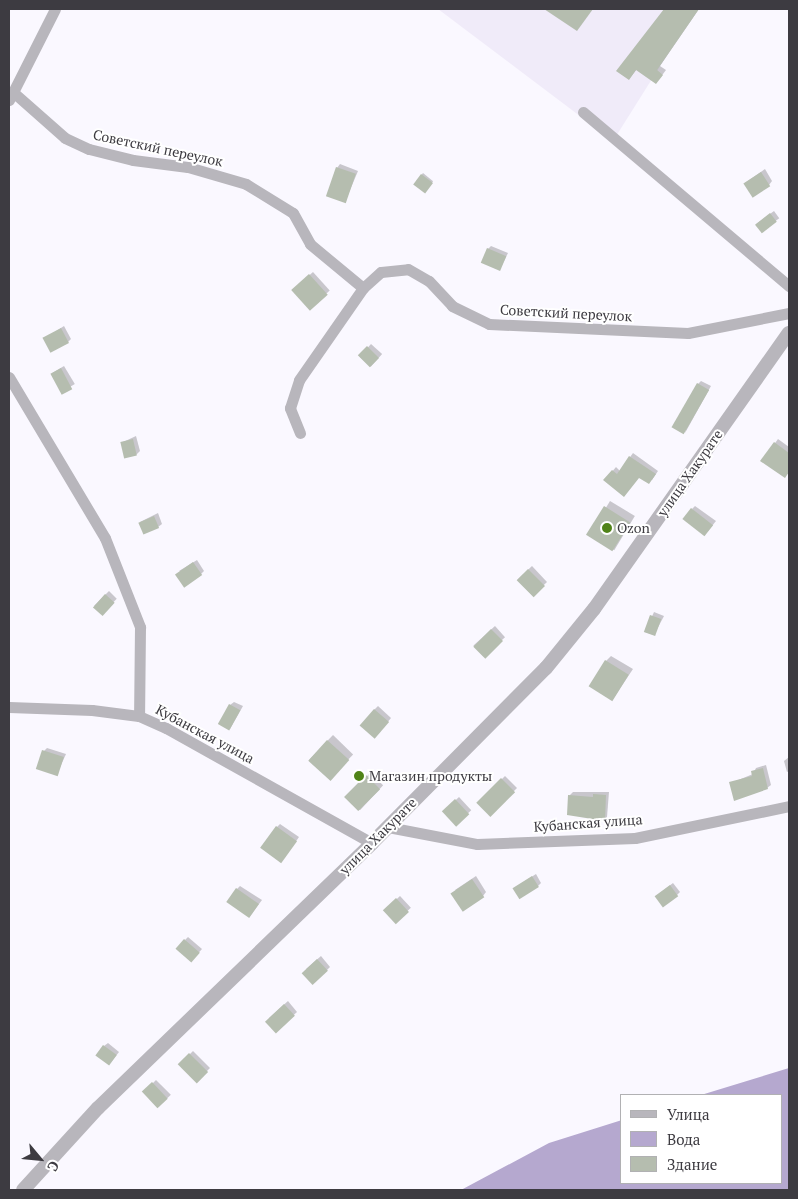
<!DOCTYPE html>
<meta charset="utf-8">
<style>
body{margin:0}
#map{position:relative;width:798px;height:1199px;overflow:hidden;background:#faf8ff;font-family:"PT Serif",serif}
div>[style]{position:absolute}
.built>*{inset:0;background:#f0ebf9}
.water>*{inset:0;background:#b5a8cf}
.shadow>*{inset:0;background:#0003;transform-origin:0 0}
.building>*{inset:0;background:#b5bdaf;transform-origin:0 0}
.minor>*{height:11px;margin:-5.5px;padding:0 5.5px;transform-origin:5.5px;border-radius:5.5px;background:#b8b6bc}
.tertiary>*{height:14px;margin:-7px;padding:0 7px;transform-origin:7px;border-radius:7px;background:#b8b6bc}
.dots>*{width:14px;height:14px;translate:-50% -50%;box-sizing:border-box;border:2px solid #fff;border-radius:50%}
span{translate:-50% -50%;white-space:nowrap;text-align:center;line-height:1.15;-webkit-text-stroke:4px #fff;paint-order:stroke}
.street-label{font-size:14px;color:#3d3b41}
.poi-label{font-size:14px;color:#3d3b41}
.left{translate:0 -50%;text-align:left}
.frame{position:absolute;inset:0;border:10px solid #3d3b41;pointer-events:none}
.legend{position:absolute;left:620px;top:1094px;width:162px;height:90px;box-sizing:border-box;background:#fff;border:1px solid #b1b1b3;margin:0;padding:6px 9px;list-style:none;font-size:15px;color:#3d3b41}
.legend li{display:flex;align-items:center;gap:10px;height:25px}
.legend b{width:25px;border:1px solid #b1b1b3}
.north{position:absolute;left:15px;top:1134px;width:50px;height:50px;-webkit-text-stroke:4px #fff;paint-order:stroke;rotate:118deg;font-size:14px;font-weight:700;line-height:20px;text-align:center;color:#3d3b41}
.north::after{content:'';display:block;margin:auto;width:18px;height:22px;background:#3d3b41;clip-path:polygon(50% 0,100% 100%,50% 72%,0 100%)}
</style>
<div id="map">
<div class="built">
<div style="clip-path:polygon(438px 9px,696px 9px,613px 141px)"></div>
</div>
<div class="water">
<div style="clip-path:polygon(789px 1068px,789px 1190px,461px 1190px,549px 1143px,622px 1120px,622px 1183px,782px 1183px,782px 1095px,701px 1095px)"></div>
</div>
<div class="shadow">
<div style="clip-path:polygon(665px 9px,699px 9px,660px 66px,666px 70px,660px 78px,637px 69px,629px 79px,618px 71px)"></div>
<div style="clip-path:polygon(340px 164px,358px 171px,345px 202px,337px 168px)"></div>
<div style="clip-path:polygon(765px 169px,772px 181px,769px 185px,745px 183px)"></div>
<div style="left:423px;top:173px;width:13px;height:14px;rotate:39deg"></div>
<div style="left:774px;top:211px;width:9px;height:22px;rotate:54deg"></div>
<div style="clip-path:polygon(491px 246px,508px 253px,500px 269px,488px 249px)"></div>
<div style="left:313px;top:272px;width:25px;height:27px;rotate:48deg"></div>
<div style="clip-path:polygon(64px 326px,71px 339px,68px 342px,44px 339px)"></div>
<div style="left:371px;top:344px;width:15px;height:17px;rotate:42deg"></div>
<div style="left:64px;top:366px;width:21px;height:14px;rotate:59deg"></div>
<div style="clip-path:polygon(701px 381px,711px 386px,685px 433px,698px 384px)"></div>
<div style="clip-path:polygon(136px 436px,140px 451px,136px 455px,121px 443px)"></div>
<div style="clip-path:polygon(778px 439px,789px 447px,788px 474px,762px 461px)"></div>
<div style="clip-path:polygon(633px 453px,658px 471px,652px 480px,640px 477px,605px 480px,616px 467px,620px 471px)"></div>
<div style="left:610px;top:501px;width:29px;height:40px;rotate:31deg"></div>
<div style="clip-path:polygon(695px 506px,716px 521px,708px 531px,692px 509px)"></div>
<div style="clip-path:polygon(158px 513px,162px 524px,158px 527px,140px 522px)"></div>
<div style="clip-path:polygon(197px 560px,204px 571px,201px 574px,179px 571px)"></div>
<div style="left:532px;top:566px;width:22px;height:20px;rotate:47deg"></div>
<div style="left:109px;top:591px;width:11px;height:21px;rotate:45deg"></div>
<div style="clip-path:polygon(654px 612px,664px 616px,654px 635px,645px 632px)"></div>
<div style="left:495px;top:626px;width:15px;height:29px;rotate:48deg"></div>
<div style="clip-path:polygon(611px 656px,633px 669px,613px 699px,606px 661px)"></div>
<div style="clip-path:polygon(234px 702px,243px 706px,230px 729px,230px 705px)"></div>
<div style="clip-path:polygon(378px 706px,391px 718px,378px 734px,374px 710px)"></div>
<div style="left:333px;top:735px;width:28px;height:34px;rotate:44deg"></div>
<div style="clip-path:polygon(47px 748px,66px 754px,57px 774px,44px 751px)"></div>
<div style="clip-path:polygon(789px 757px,789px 771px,787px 772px,784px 761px)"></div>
<div style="clip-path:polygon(766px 765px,771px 785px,767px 788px,731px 783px,753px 774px,756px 768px)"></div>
<div style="left:370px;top:773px;width:18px;height:34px;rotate:43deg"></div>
<div style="left:505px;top:776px;width:17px;height:38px;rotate:45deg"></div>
<div style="clip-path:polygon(573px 792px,609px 792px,607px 817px,604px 820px,569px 796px)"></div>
<div style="left:459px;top:797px;width:18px;height:21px;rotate:47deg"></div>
<div style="clip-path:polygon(280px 824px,299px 837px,285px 857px,277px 827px)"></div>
<div style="clip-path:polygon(536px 874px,541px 883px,538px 886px,514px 888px)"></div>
<div style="clip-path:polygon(476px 876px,486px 892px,483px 896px,455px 890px)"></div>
<div style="clip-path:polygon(673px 883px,680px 892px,677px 895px,660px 893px)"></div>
<div style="clip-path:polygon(240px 886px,262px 900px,250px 916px,237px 889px)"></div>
<div style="left:400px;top:896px;width:16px;height:21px;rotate:47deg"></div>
<div style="clip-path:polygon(188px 937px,202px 949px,194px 958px,185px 940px)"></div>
<div style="clip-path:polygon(321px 956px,330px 967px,327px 970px,306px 969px)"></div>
<div style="clip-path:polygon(288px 1001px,297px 1012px,275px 1032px,269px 1018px)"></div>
<div style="clip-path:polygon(108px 1043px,119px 1052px,112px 1061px,104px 1046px)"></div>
<div style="left:193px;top:1051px;width:24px;height:18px;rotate:45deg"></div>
<div style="left:156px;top:1080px;width:21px;height:17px;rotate:45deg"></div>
</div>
<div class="building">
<div style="clip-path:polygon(544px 9px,593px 9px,577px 31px)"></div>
<div style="clip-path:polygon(664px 9px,699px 9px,657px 70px,663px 75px,656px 84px,636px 70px,629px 80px,616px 71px)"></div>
<div style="left:336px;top:167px;width:21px;height:31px;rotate:19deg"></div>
<div style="left:761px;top:172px;width:17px;height:21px;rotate:57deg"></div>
<div style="left:421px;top:174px;width:15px;height:13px;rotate:37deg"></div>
<div style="left:770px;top:213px;width:11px;height:19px;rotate:52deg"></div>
<div style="left:487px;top:248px;width:21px;height:16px;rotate:23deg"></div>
<div style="left:309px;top:274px;width:28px;height:24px;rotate:48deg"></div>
<div style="left:61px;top:328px;width:17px;height:21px;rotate:62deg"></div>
<div style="left:367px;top:346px;width:17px;height:13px;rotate:45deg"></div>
<div style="left:61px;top:368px;width:24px;height:12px;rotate:62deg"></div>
<div style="left:697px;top:383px;width:14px;height:51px;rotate:30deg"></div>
<div style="left:133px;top:439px;width:17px;height:13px;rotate:77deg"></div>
<div style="clip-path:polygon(774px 442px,789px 453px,789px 472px,785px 478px,760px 461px)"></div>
<div style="clip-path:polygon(629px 456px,656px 474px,649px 484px,639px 478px,624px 497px,603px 480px,612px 470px,617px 474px)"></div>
<div style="left:604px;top:506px;width:31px;height:34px;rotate:32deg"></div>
<div style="left:691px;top:508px;width:28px;height:14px;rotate:38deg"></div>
<div style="left:154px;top:516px;width:13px;height:17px;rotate:67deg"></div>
<div style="left:193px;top:562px;width:16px;height:22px;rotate:55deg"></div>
<div style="left:528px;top:569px;width:24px;height:16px;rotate:45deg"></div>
<div style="left:105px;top:594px;width:13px;height:18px;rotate:42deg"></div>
<div style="left:650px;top:615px;width:12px;height:18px;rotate:20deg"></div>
<div style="left:491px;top:629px;width:17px;height:25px;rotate:45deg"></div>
<div style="left:605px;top:660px;width:28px;height:31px;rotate:32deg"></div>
<div style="left:229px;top:704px;width:13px;height:23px;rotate:29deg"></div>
<div style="left:374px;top:709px;width:20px;height:22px;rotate:41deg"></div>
<div style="left:327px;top:740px;width:30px;height:28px;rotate:42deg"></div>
<div style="left:42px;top:750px;width:23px;height:20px;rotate:18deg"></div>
<div style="clip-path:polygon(763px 768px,768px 789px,734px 801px,729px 782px,752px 776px,751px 771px)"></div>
<div style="left:366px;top:775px;width:20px;height:31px;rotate:45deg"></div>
<div style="left:501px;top:778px;width:20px;height:35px;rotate:45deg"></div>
<div style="clip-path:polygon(593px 794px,606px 795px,605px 821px,567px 815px,568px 795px,593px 797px)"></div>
<div style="left:455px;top:799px;width:21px;height:18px;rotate:47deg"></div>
<div style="left:276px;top:826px;width:26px;height:27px;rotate:36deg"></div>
<div style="left:532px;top:876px;width:13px;height:23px;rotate:58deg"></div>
<div style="left:472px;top:879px;width:22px;height:26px;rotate:56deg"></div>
<div style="left:670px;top:885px;width:14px;height:19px;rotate:54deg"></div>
<div style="left:236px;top:888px;width:28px;height:17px;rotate:35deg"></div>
<div style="left:396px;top:898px;width:19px;height:18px;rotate:47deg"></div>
<div style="left:184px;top:939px;width:21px;height:13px;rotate:41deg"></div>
<div style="left:317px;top:959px;width:16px;height:21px;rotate:47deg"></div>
<div style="left:284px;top:1004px;width:16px;height:26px;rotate:47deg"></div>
<div style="left:103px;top:1045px;width:17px;height:13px;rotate:36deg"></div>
<div style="left:189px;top:1053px;width:27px;height:16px;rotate:45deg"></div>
<div style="left:152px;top:1082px;width:23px;height:14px;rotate:47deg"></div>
</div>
<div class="minor">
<div style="left:13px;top:92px;width:69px;rotate:41.5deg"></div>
<div style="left:65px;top:138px;width:26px;rotate:25deg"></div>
<div style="left:89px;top:149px;width:45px;rotate:14deg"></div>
<div style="left:133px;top:160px;width:55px;rotate:7.3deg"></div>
<div style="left:188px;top:167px;width:60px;rotate:16.3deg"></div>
<div style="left:246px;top:184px;width:55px;rotate:31.7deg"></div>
<div style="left:293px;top:213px;width:35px;rotate:61deg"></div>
<div style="left:310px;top:244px;width:69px;rotate:39.7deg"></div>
<div style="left:9px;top:100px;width:102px;rotate:-63.2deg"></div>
<div style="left:583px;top:112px;width:270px;rotate:40.2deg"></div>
<div style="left:9px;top:377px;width:187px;rotate:59.2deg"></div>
<div style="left:105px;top:538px;width:96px;rotate:68.5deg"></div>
<div style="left:140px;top:627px;width:89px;rotate:90.6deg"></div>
<div style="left:139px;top:716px;width:30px;rotate:24deg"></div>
<div style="left:166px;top:728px;width:236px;rotate:29.2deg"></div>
<div style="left:300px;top:433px;width:27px;rotate:-112deg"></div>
<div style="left:290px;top:408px;width:29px;rotate:-72deg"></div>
<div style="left:299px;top:380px;width:112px;rotate:-55.2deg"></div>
<div style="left:363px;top:288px;width:24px;rotate:-42deg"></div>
<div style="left:381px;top:272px;width:27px;rotate:-6deg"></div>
<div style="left:408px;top:269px;width:24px;rotate:30deg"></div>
<div style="left:429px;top:281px;width:34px;rotate:47deg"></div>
<div style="left:452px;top:306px;width:41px;rotate:25.9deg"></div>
<div style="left:489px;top:324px;width:199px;rotate:2.6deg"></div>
<div style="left:688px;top:333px;width:103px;rotate:-11.2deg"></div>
<div style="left:9px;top:707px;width:83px;rotate:2.1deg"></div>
<div style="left:92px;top:710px;width:47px;rotate:7.3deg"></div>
<div style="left:388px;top:827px;width:91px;rotate:10.8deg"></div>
<div style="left:477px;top:844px;width:158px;rotate:-2.2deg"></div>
<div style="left:635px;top:838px;width:157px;rotate:-11.7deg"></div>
</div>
<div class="tertiary">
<div style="left:23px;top:1190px;width:111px;rotate:-47.6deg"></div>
<div style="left:98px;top:1108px;width:381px;rotate:-44deg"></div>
<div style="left:372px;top:843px;width:247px;rotate:-45.2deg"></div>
<div style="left:546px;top:668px;width:76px;rotate:-50.9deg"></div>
<div style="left:594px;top:609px;width:338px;rotate:-54.8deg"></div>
</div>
<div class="dots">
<div style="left:607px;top:528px;background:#508318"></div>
<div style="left:359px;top:776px;background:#508318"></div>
</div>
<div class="street-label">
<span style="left:158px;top:148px;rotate:12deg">Советский переулок</span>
<span style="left:566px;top:313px;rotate:3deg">Советский переулок</span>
<span style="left:690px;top:473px;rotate:-55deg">улица Хакурате</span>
<span style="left:205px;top:734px;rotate:28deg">Кубанская улица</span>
<span style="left:588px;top:823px;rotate:-4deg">Кубанская улица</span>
<span style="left:378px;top:836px;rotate:-45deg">улица Хакурате</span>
</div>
<div class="poi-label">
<span class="left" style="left:617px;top:528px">Ozon</span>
<span class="left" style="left:369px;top:776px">Магазин продукты</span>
</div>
<div class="frame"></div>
<ul class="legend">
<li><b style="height:6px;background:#b8b6bc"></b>Улица</li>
<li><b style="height:14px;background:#b5a8cf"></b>Вода</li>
<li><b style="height:14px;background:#b5bdaf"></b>Здание</li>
</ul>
<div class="north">С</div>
</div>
